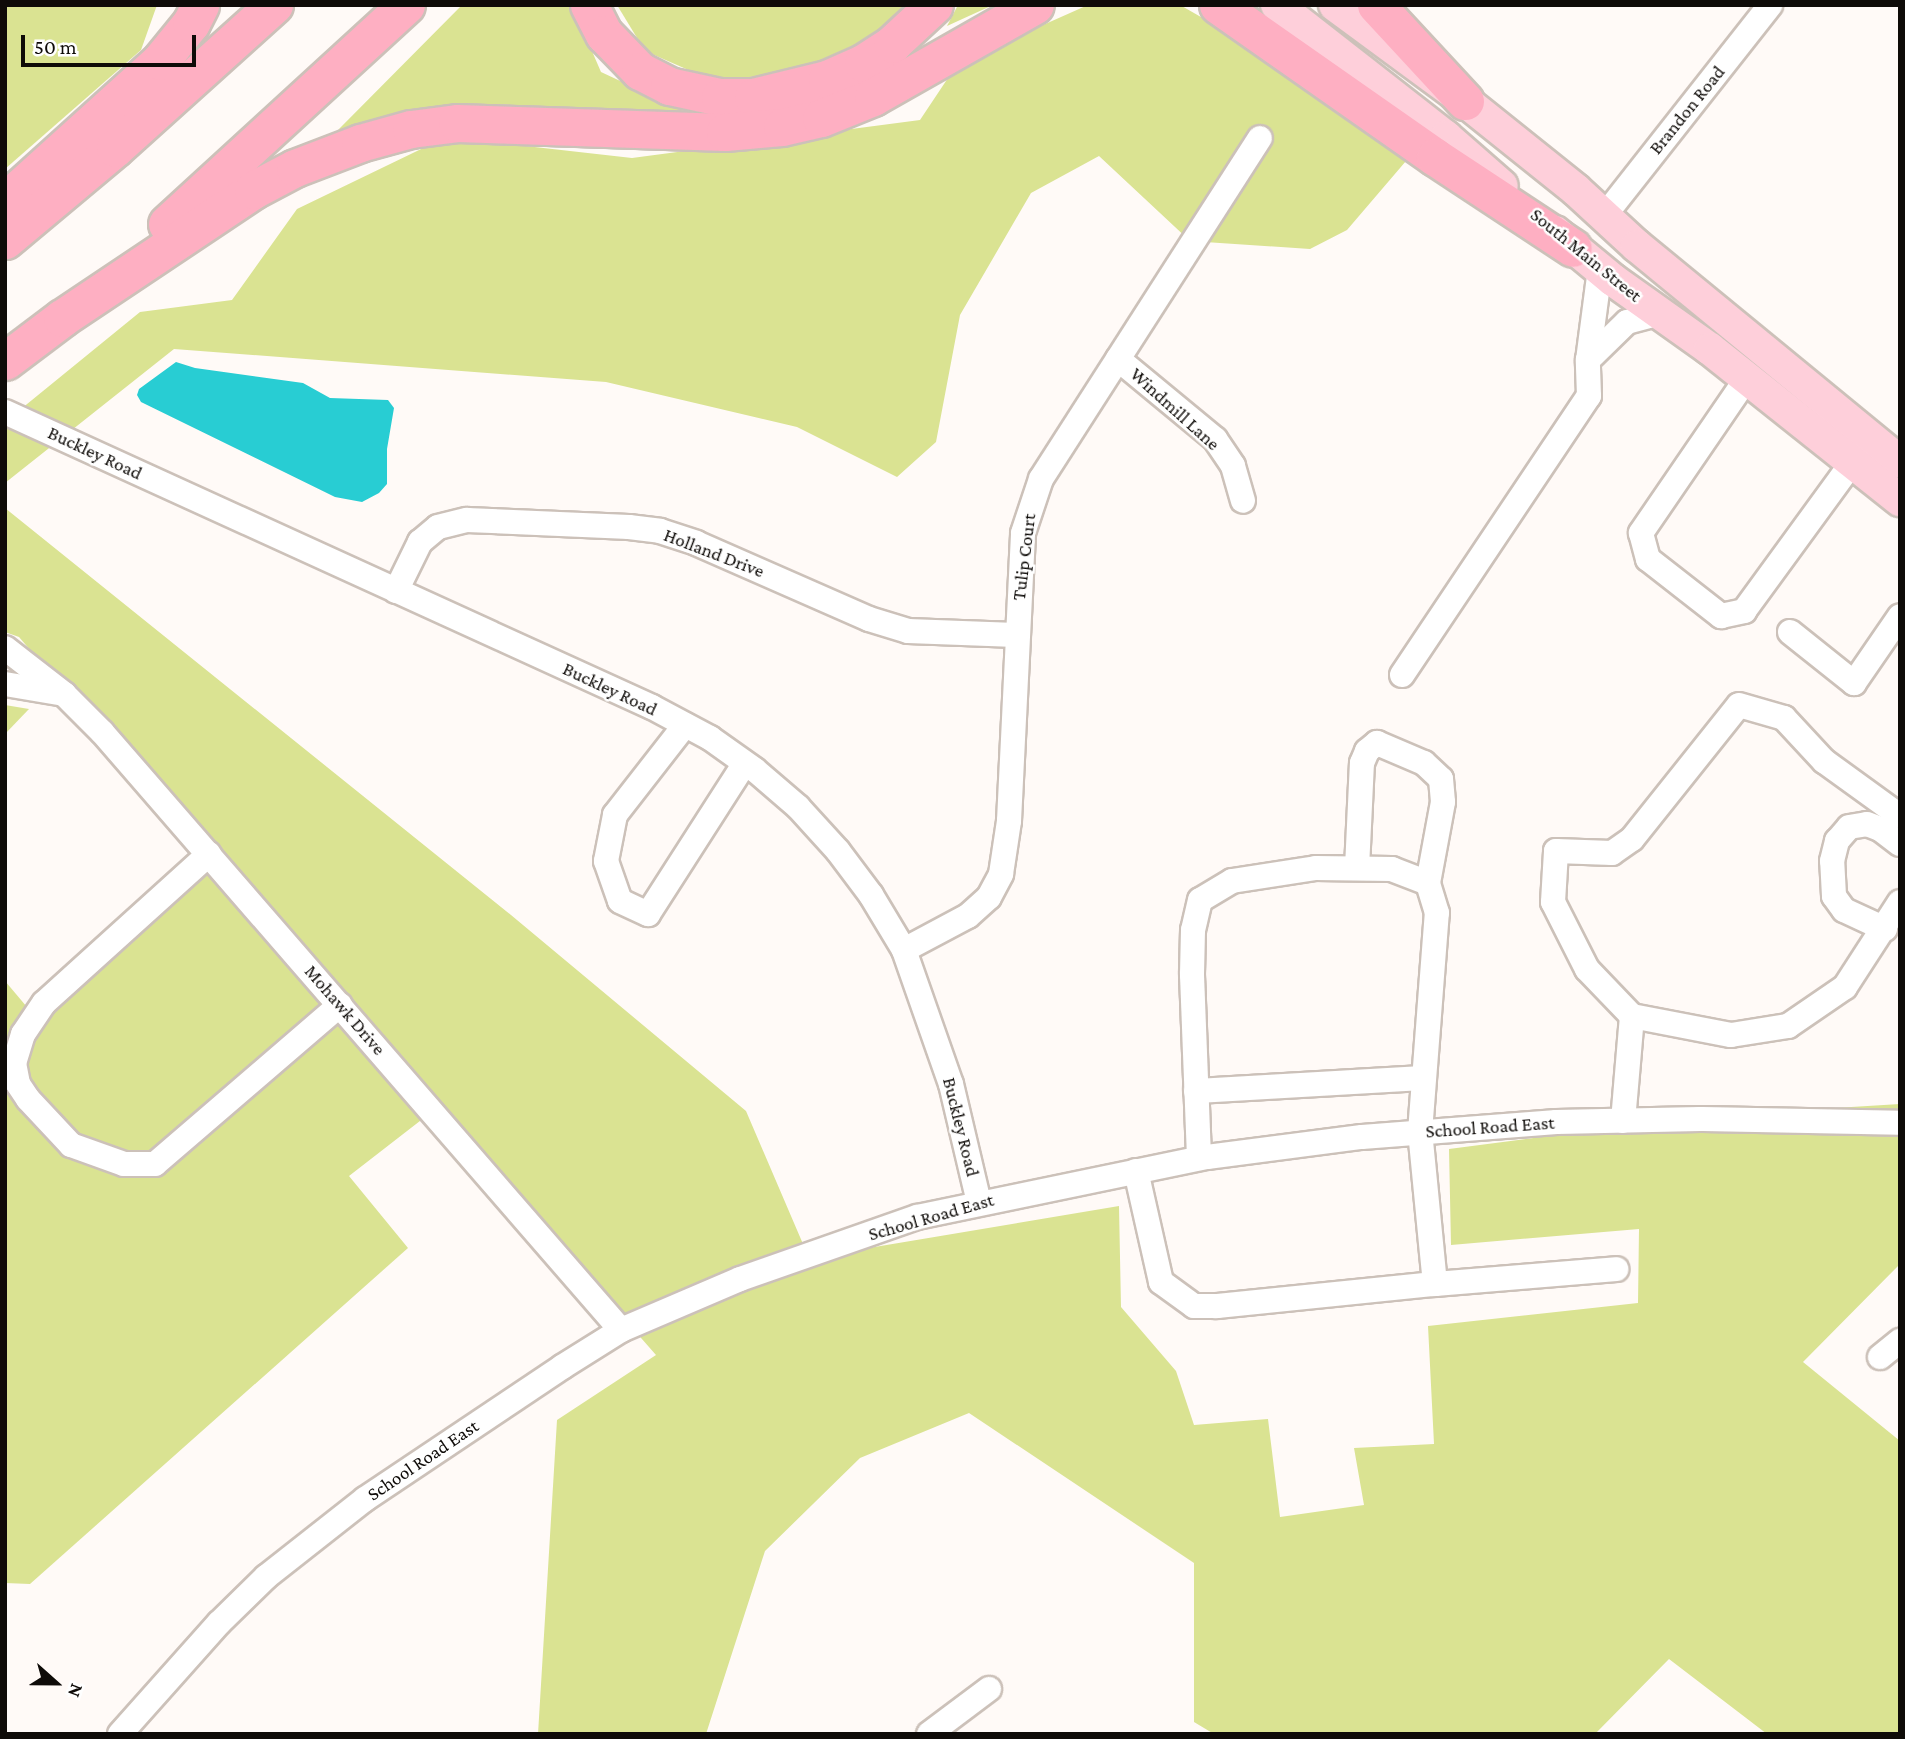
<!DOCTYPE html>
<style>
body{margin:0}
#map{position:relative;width:1905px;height:1739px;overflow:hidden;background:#fffaf7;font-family:"Crimson Pro",serif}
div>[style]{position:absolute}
.green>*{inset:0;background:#dae392}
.water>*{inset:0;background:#28cdd3}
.roads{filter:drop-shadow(2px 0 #ccc1b9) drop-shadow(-2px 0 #ccc1b9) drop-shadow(0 2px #ccc1b9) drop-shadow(0 -2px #ccc1b9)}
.minor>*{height:24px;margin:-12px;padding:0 12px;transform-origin:12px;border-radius:12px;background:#fff}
.major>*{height:32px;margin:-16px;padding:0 16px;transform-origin:16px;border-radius:16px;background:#fecfda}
.highway>*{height:37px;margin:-18.5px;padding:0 18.5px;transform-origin:18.5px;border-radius:18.5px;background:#feafc2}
span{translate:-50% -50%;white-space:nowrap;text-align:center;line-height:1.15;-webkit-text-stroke:5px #fff;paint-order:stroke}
.street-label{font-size:19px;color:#0e0b08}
.frame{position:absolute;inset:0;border:7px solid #0e0b08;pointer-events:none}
.north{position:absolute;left:21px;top:1648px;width:70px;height:70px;-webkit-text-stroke:5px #fff;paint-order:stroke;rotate:111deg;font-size:19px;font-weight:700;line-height:28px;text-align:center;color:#0e0b08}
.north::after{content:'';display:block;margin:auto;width:24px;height:32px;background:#0e0b08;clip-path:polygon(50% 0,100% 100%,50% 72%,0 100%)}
.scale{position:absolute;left:21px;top:35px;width:175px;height:32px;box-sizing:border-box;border:4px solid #0e0b08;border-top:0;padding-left:9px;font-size:21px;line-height:24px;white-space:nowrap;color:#0e0b08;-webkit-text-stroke:5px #fff;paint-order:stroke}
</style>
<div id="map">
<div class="green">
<div style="clip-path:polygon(5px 5px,157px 5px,141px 50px,5px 169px)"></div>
<div style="clip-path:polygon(462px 5px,572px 5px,601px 72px,693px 115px,492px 104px,411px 114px,338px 130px)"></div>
<div style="clip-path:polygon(617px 5px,915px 5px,907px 20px,791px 75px,709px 79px,645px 51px)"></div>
<div style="clip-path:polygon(958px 5px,993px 5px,947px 26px)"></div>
<div style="clip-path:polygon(1088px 5px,1180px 5px,1288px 67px,1406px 161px,1347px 230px,1310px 249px,1190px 241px,1099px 156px,1031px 193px,960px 315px,936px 442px,897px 477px,797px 427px,606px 382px,174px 349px,5px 483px,5px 422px,140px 312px,232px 300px,297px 209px,446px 137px,632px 158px,920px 120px,958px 63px)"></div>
<div style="clip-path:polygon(5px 508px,511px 915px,746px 1111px,809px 1258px,1119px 1206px,1121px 1307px,1176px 1371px,1194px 1425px,1268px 1419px,1280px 1517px,1364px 1505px,1354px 1448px,1434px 1444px,1428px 1326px,1638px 1303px,1639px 1229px,1451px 1245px,1449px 1149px,1703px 1116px,1900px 1104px,1900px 1264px,1803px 1362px,1900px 1441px,1900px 1734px,1767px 1734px,1669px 1659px,1595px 1734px,1214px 1734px,1194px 1722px,1194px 1563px,969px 1413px,860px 1458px,765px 1551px,706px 1734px,538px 1734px,557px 1420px,656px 1355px,438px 1107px,349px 1176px,408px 1248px,30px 1584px,5px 1583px,5px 981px,32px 1013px,210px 860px,19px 637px,5px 632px)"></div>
<div style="clip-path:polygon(5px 705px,29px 709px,5px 734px)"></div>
</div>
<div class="water">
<div style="clip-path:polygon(176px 362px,195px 368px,303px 383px,330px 398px,388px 400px,394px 408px,387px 449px,387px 484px,379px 493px,362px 502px,335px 497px,141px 402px,137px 395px,139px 389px)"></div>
</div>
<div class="roads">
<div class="minor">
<div style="left:1605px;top:215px;width:267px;rotate:-51.8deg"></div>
<div style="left:1600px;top:269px;width:92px;rotate:97.5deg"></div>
<div style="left:1588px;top:360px;width:54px;rotate:-44.3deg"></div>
<div style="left:1627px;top:322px;width:34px;rotate:-15deg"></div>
<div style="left:1118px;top:359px;width:126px;rotate:39.5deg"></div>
<div style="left:1215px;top:439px;width:32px;rotate:56deg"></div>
<div style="left:1233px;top:466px;width:36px;rotate:74deg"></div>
<div style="left:1747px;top:378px;width:188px;rotate:124.4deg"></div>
<div style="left:1641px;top:533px;width:27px;rotate:75deg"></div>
<div style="left:1648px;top:559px;width:93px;rotate:38deg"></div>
<div style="left:1721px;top:616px;width:24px;rotate:-12deg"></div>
<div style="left:1744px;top:611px;width:183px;rotate:-53.9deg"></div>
<div style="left:5px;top:412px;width:711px;rotate:24.51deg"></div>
<div style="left:652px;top:707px;width:66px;rotate:28.1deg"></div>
<div style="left:710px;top:738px;width:55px;rotate:35.4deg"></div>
<div style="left:755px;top:770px;width:57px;rotate:40.7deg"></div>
<div style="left:798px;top:807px;width:59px;rotate:47.7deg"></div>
<div style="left:838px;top:851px;width:55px;rotate:53.1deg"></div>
<div style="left:871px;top:895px;width:64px;rotate:59deg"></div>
<div style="left:904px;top:950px;width:142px;rotate:70.7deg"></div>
<div style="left:951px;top:1084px;width:121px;rotate:76.7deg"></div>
<div style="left:396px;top:591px;width:55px;rotate:-63.9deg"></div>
<div style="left:420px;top:542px;width:23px;rotate:-40deg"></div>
<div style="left:438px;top:527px;width:30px;rotate:-14deg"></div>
<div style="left:467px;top:520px;width:162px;rotate:2.5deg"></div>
<div style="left:629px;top:527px;width:31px;rotate:7deg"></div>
<div style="left:660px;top:531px;width:38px;rotate:18deg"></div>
<div style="left:696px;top:543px;width:189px;rotate:23.7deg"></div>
<div style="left:869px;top:619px;width:41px;rotate:17.1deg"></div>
<div style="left:908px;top:631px;width:108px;rotate:2.1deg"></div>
<div style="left:1790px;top:632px;width:82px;rotate:38.6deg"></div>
<div style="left:1854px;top:683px;width:81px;rotate:-55.5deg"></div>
<div style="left:5px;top:648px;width:75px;rotate:37.9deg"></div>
<div style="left:64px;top:694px;width:54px;rotate:45deg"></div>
<div style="left:102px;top:732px;width:792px;rotate:49.05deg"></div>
<div style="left:1402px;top:675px;width:336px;rotate:-56.2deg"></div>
<div style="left:1589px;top:396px;width:36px;rotate:-92deg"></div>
<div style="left:5px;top:684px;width:60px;rotate:9.6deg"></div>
<div style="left:685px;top:725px;width:114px;rotate:127.9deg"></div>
<div style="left:615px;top:815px;width:47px;rotate:101.1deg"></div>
<div style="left:606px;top:861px;width:42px;rotate:70.7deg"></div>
<div style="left:620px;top:901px;width:31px;rotate:25deg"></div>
<div style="left:648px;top:914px;width:179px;rotate:-57.3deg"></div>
<div style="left:209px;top:854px;width:222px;rotate:137.9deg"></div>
<div style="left:44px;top:1003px;width:37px;rotate:124deg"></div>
<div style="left:23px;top:1034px;width:30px;rotate:107deg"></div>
<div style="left:14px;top:1063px;width:21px;rotate:79deg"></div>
<div style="left:18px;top:1084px;width:18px;rotate:56deg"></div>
<div style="left:28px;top:1099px;width:63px;rotate:46.9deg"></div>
<div style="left:71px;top:1145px;width:56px;rotate:19.7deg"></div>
<div style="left:124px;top:1164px;width:31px"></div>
<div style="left:155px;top:1164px;width:244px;rotate:-40.7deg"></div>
<div style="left:1357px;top:868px;width:105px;rotate:-87.3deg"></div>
<div style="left:1362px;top:763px;width:13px;rotate:-67deg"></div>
<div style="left:1367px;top:751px;width:13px;rotate:-39deg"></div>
<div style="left:1377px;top:743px;width:51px;rotate:23.1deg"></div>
<div style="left:1424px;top:763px;width:23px;rotate:43deg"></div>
<div style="left:1441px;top:779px;width:23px;rotate:85deg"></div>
<div style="left:1443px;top:802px;width:82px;rotate:100.5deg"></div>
<div style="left:1885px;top:929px;width:45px;rotate:-155.1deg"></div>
<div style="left:1844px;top:910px;width:17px;rotate:-126deg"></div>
<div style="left:1834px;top:896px;width:35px;rotate:-93deg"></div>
<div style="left:1832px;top:861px;width:21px;rotate:-76deg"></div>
<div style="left:1837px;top:841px;width:18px;rotate:-49deg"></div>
<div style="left:1849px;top:827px;width:18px;rotate:-9deg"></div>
<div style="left:1867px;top:824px;width:14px;rotate:21deg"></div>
<div style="left:1880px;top:829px;width:25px;rotate:37deg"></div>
<div style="left:904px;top:950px;width:72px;rotate:-28deg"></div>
<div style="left:968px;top:916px;width:28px;rotate:-42deg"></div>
<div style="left:989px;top:897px;width:26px;rotate:-62deg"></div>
<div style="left:1001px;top:874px;width:54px;rotate:-81.4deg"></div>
<div style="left:1009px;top:821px;width:288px;rotate:-87.2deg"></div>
<div style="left:1023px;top:533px;width:57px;rotate:-71.6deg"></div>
<div style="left:1041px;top:479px;width:405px;rotate:-57.3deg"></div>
<div style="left:1632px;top:1016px;width:65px;rotate:-133.8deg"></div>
<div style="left:1587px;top:969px;width:75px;rotate:-116.9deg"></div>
<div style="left:1553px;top:902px;width:51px;rotate:-86.6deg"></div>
<div style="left:1556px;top:851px;width:56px;rotate:2deg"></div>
<div style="left:1612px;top:853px;width:24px;rotate:-35deg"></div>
<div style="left:1632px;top:839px;width:171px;rotate:-51.4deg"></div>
<div style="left:1739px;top:705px;width:47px;rotate:16.1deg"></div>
<div style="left:1784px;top:718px;width:59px;rotate:47.1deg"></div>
<div style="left:1824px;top:761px;width:94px;rotate:35.9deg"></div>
<div style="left:1196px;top:1091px;width:228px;rotate:-3.3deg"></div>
<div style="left:1623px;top:1121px;width:105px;rotate:-85.1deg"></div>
<div style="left:1632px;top:1016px;width:101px;rotate:10.9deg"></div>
<div style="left:1731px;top:1035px;width:58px;rotate:-9deg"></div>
<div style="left:1788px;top:1026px;width:69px;rotate:-34.4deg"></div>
<div style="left:1845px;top:987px;width:101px;rotate:-57.1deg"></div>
<div style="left:1136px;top:1171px;width:114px;rotate:77.3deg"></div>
<div style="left:1161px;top:1282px;width:41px;rotate:36deg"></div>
<div style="left:1194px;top:1306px;width:23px"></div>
<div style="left:1217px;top:1306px;width:219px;rotate:-5.8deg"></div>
<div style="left:1435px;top:1284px;width:153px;rotate:-95.6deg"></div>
<div style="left:1420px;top:1132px;width:220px;rotate:-85.6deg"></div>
<div style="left:1437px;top:913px;width:31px;rotate:-107deg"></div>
<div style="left:1428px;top:883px;width:39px;rotate:-159deg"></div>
<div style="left:1392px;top:869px;width:76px;rotate:-179.2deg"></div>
<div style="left:1316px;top:868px;width:85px;rotate:171.2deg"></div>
<div style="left:1232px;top:881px;width:37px;rotate:149deg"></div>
<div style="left:1200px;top:900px;width:31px;rotate:103deg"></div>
<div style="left:1193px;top:930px;width:45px;rotate:91.3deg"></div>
<div style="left:1192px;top:975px;width:183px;rotate:87.8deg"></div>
<div style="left:1435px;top:1284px;width:182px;rotate:-4.7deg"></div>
<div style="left:1880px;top:1357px;width:26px;rotate:-39deg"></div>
<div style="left:120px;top:1734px;width:149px;rotate:-48.3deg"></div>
<div style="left:219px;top:1623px;width:66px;rotate:-44.4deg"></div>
<div style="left:266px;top:1577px;width:126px;rotate:-38.2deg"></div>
<div style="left:365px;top:1499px;width:237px;rotate:-33.8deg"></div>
<div style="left:562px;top:1367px;width:70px;rotate:-32.1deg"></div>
<div style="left:621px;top:1330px;width:129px;rotate:-23.2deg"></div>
<div style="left:740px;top:1279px;width:188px;rotate:-19.3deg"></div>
<div style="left:917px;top:1217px;width:296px;rotate:-11.7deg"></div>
<div style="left:1207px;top:1157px;width:156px;rotate:-7.4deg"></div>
<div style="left:1362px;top:1137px;width:195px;rotate:-4.4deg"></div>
<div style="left:1556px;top:1122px;width:144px;rotate:-1.2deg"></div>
<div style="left:1700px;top:1119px;width:200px;rotate:1.1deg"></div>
<div style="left:929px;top:1734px;width:75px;rotate:-36.9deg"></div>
</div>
<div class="major">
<div style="left:1277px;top:5px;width:214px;rotate:38deg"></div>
<div style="left:1446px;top:137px;width:74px;rotate:41.2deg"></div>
<div style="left:1335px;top:5px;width:162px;rotate:36.4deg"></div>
<div style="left:1465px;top:101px;width:142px;rotate:38.7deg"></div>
<div style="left:1576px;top:190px;width:83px;rotate:42.6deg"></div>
<div style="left:1637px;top:246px;width:340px;rotate:39.4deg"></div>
<div style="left:1555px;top:232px;width:75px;rotate:39.6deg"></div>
<div style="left:1613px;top:280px;width:119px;rotate:35.4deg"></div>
<div style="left:1710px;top:349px;width:243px;rotate:38.5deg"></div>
</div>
<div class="highway">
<div style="left:589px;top:5px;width:33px;rotate:63deg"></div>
<div style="left:604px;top:34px;width:52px;rotate:45.8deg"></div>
<div style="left:640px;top:71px;width:33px;rotate:27deg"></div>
<div style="left:669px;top:86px;width:52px;rotate:12.2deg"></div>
<div style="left:720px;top:97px;width:33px"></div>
<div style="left:753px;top:97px;width:76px;rotate:-13.7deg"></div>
<div style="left:827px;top:79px;width:39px;rotate:-24deg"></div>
<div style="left:863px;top:63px;width:35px;rotate:-33deg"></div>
<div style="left:892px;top:44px;width:57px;rotate:-42.9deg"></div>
<div style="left:1218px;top:5px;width:265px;rotate:35deg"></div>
<div style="left:1435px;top:157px;width:165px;rotate:33.4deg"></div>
<div style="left:1376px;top:5px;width:131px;rotate:47.2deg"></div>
<div style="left:5px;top:201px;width:209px;rotate:-42.1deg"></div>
<div style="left:160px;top:61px;width:49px;rotate:-50.8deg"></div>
<div style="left:191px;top:23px;width:20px;rotate:-63deg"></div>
<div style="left:167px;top:224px;width:324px;rotate:-42.5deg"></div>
<div style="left:5px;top:240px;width:143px;rotate:-39.9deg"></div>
<div style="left:115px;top:148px;width:214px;rotate:-42deg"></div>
<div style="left:5px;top:361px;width:71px;rotate:-37deg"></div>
<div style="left:62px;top:318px;width:230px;rotate:-33.8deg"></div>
<div style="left:253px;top:190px;width:47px;rotate:-27.6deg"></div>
<div style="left:295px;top:168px;width:70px;rotate:-21deg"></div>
<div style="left:360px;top:143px;width:53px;rotate:-15.4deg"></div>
<div style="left:411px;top:129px;width:46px;rotate:-7.4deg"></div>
<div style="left:457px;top:123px;width:268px;rotate:1.9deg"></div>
<div style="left:725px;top:132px;width:57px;rotate:-5deg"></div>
<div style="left:782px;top:127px;width:40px;rotate:-13deg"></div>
<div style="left:821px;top:118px;width:56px;rotate:-22deg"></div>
<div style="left:873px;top:97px;width:186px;rotate:-29.6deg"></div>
</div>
</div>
<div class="street-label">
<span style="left:1687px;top:110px;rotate:-51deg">Brandon Road</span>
<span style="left:1586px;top:255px;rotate:39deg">South Main Street</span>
<span style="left:1175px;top:409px;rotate:42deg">Windmill Lane</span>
<span style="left:95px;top:453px;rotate:25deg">Buckley Road</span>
<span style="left:714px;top:553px;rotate:21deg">Holland Drive</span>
<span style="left:1024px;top:557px;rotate:-83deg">Tulip Court</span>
<span style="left:610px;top:689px;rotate:25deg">Buckley Road</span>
<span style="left:345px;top:1010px;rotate:49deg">Mohawk Drive</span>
<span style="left:961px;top:1127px;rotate:76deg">Buckley Road</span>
<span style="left:1490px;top:1127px;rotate:-4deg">School Road East</span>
<span style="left:931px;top:1217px;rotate:-16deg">School Road East</span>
<span style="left:423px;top:1460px;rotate:-34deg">School Road East</span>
</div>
<div class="frame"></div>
<div class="north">N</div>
<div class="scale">50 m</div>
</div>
